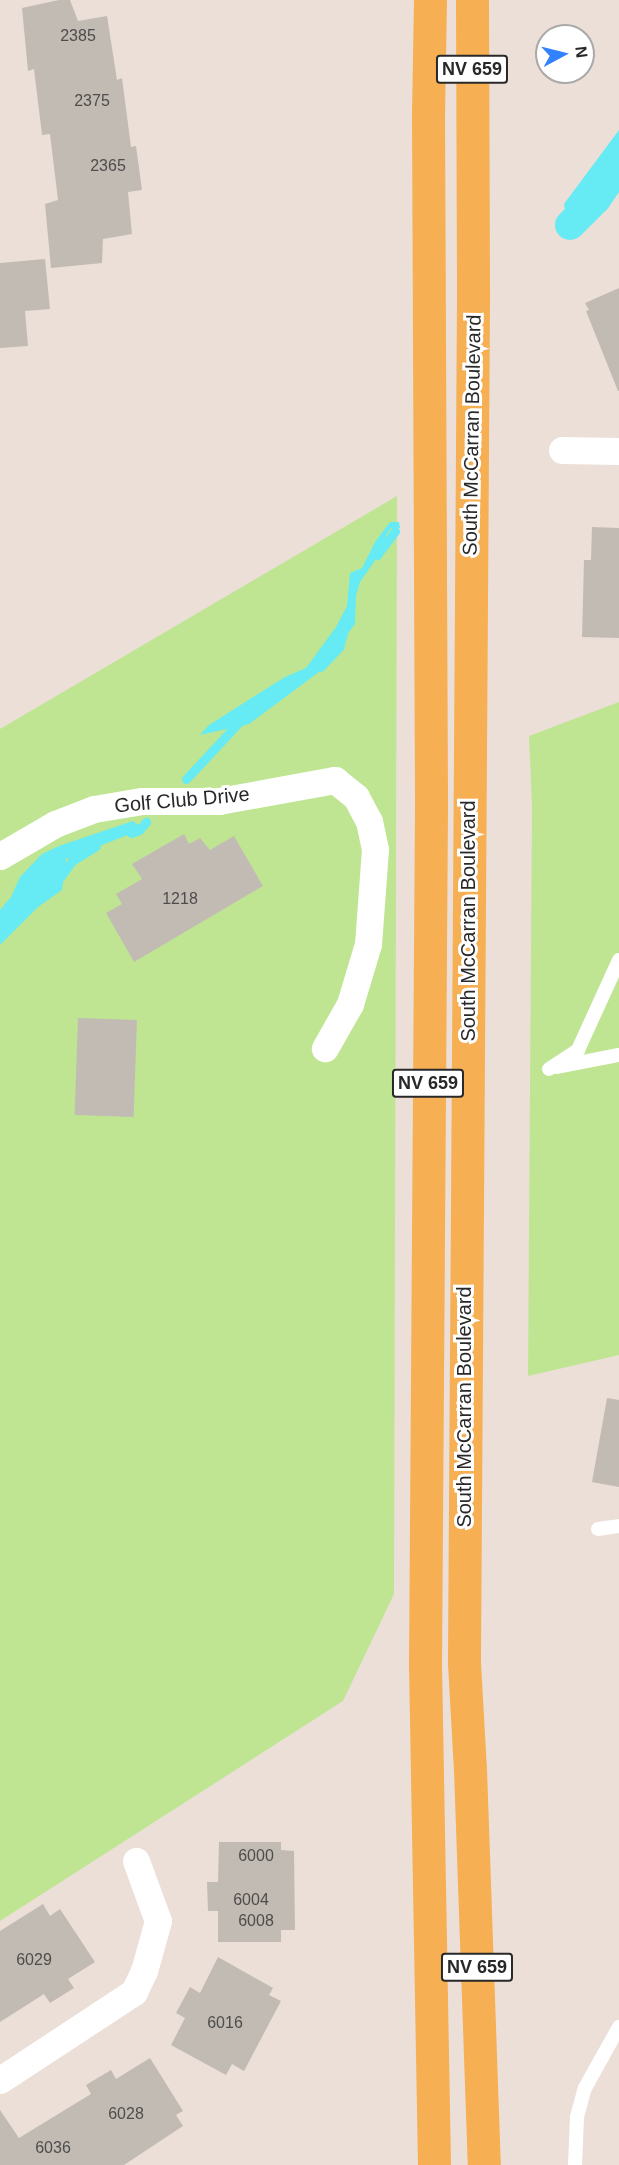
<!DOCTYPE html>
<style>
body{margin:0}
#map{position:relative;width:619px;height:2165px;overflow:hidden;background:#ebdfd8;font-family:Arial,sans-serif}
div>[style]{position:absolute}
.green>*{inset:0;background:#bfe592}
.water>*{inset:0;background:#66eaf3}
.stream>*{height:9px;margin:-4.5px;padding:0 4.5px;transform-origin:4.5px;border-radius:4.5px;background:#66eaf3}
.canal>*{height:30px;margin:-15px;padding:0 15px;transform-origin:15px;border-radius:15px;background:#66eaf3}
.building>*{inset:0;background:#c2bbb4;transform-origin:0 0}
.lane>*{height:14px;margin:-7px;padding:0 7px;transform-origin:7px;border-radius:7px;background:#fff}
.street>*{height:27px;margin:-13.5px;padding:0 13.5px;transform-origin:13.5px;border-radius:13.5px;background:#fff}
.primary>*{height:33px;margin:-16.5px;padding:0 16.5px;transform-origin:16.5px;border-radius:16.5px;background:#f6af53}
span{translate:-50% -50%;white-space:nowrap;text-align:center;line-height:1.15;-webkit-text-stroke:6px #fff;paint-order:stroke}
.number-label{font-size:16px;color:#4e4d4b}
.number-label span{-webkit-text-stroke-width:0}
.shield-label span{padding:2px 4px;background:#fff;border:2px solid;border-radius:4px;-webkit-text-stroke-width:0}
.shield-label{font-size:18px;color:#282828;font-weight:700}
.street-label{font-size:20px;color:#282828}
.north{position:absolute;left:535px;top:24px;width:60px;height:60px;box-sizing:border-box;background:#fff;border:2px solid #a9a9a9;border-radius:50%;rotate:83deg;font-size:16px;font-weight:700;line-height:24px;text-align:center;color:#282828}
.north::after{content:'';display:block;margin:auto;width:21px;height:27px;background:#3282ff;clip-path:polygon(50% 0,100% 100%,50% 72%,0 100%)}
</style>
<div id="map">
<div class="green">
<div style="clip-path:polygon(397px 496px,394px 1594px,343px 1701px,0 1921px,0 729px)"></div>
<div style="clip-path:polygon(619px 702px,619px 1355px,528px 1376px,532px 806px,529px 736px)"></div>
</div>
<div class="water">
<div style="clip-path:polygon(619px 130px,619px 176px,583px 214px,571px 216px,567px 222px,559px 216px,565px 211px,564px 204px)"></div>
<div style="clip-path:polygon(390px 522px,399px 522px,400px 528px,391px 528px,386px 535px,381px 552px,360px 582px,356px 596px,355px 624px,319px 672px,249px 724px,200px 735px,209px 725px,285px 677px,306px 668px,336px 627px,347px 606px,350px 573px,362px 568px,375px 542px)"></div>
<div style="clip-path:polygon(133px 821px,143px 829px,66px 859px,62px 890px,38px 907px,0 945px,0 910px,11px 897px,20px 877px,42px 854px,59px 846px)"></div>
</div>
<div class="stream">
<div style="left:377px;top:555px;width:30px;rotate:-53deg"></div>
<div style="left:320px;top:667px;width:28px;rotate:-46deg"></div>
<div style="left:339px;top:647px;width:19px;rotate:-74deg"></div>
<div style="left:186px;top:779px;width:82px;rotate:-47deg"></div>
<div style="left:131px;top:833px;width:9px;rotate:-21deg"></div>
<div style="left:139px;top:830px;width:11px;rotate:-49deg"></div>
<div style="left:58px;top:880px;width:24px;rotate:-54deg"></div>
<div style="left:72px;top:861px;width:28px;rotate:-32deg"></div>
</div>
<div class="canal">
<div style="left:570px;top:225px;width:37px;rotate:-45deg"></div>
<div style="left:596px;top:199px;width:40px;rotate:-55.1deg"></div>
</div>
<div class="building">
<div style="clip-path:polygon(59px 0,70px 0,78px 21px,107px 16px,117px 80px,122px 78px,131px 147px,136px 146px,142px 190px,128px 192px,132px 234px,103px 239px,102px 263px,51px 268px,45px 204px,58px 200px,50px 134px,42px 135px,34px 69px,28px 71px,22px 8px)"></div>
<div style="clip-path:polygon(45px 259px,50px 309px,25px 311px,28px 346px,0 348px,0 263px)"></div>
<div style="clip-path:polygon(619px 288px,619px 391px,618px 391px,586px 311px,589px 310px,585px 303px)"></div>
<div style="clip-path:polygon(592px 527px,619px 528px,619px 638px,582px 637px,584px 560px,591px 560px)"></div>
<div style="clip-path:polygon(184px 834px,189px 844px,200px 838px,210px 850px,234px 836px,263px 886px,134px 962px,106px 913px,122px 904px,116px 894px,142px 879px,132px 864px)"></div>
<div style="left:78px;top:1018px;width:59px;height:97px;rotate:2deg"></div>
<div style="clip-path:polygon(607px 1398px,619px 1400px,619px 1487px,592px 1482px)"></div>
<div style="clip-path:polygon(219px 1842px,281px 1842px,281px 1850px,294px 1851px,295px 1930px,281px 1930px,281px 1942px,218px 1942px,218px 1911px,208px 1911px,207px 1882px,218px 1882px)"></div>
<div style="clip-path:polygon(43px 1904px,50px 1916px,60px 1909px,95px 1962px,68px 1979px,74px 1988px,50px 2003px,44px 1994px,0 2022px,0 1931px)"></div>
<div style="clip-path:polygon(218px 1957px,273px 1988px,269px 1995px,281px 2001px,244px 2071px,232px 2064px,226px 2075px,171px 2045px,185px 2018px,176px 2013px,190px 1987px,200px 1993px)"></div>
<div style="clip-path:polygon(150px 2058px,183px 2111px,176px 2115px,183px 2126px,124px 2165px,0 2165px,0 2110px,19px 2138px,91px 2094px,86px 2085px,111px 2070px,116px 2079px)"></div>
</div>
<div class="lane">
<div style="left:557px;top:1067px;width:63px;rotate:-11deg"></div>
<div style="left:549px;top:1069px;width:35px;rotate:-33deg"></div>
<div style="left:578px;top:1050px;width:99px;rotate:-65.5deg"></div>
<div style="left:598px;top:1529px;width:21px;rotate:-8deg"></div>
<div style="left:575px;top:2165px;width:48px;rotate:-87.6deg"></div>
<div style="left:577px;top:2117px;width:30px;rotate:-75deg"></div>
<div style="left:585px;top:2088px;width:70px;rotate:-60.9deg"></div>
</div>
<div class="street">
<div style="left:562px;top:450px;width:57px;rotate:1deg"></div>
<div style="left:0;top:856px;width:64px;rotate:-30.2deg"></div>
<div style="left:55px;top:824px;width:42px;rotate:-21deg"></div>
<div style="left:94px;top:809px;width:49px;rotate:-9.5deg"></div>
<div style="left:142px;top:801px;width:77px"></div>
<div style="left:219px;top:801px;width:118px;rotate:-10.3deg"></div>
<div style="left:335px;top:780px;width:27px;rotate:39deg"></div>
<div style="left:356px;top:797px;width:27px;rotate:62deg"></div>
<div style="left:369px;top:821px;width:29px;rotate:78deg"></div>
<div style="left:375px;top:849px;width:95px;rotate:94.2deg"></div>
<div style="left:368px;top:944px;width:63px;rotate:106.7deg"></div>
<div style="left:350px;top:1004px;width:51px;rotate:119.6deg"></div>
<div style="left:0;top:2080px;width:160px;rotate:-33.3deg"></div>
<div style="left:134px;top:1992px;width:23px;rotate:-65deg"></div>
<div style="left:144px;top:1971px;width:52px;rotate:-74.4deg"></div>
<div style="left:158px;top:1921px;width:64px;rotate:-110.1deg"></div>
</div>
<div class="primary">
<div style="left:430px;top:0;width:111px;rotate:91deg"></div>
<div style="left:428px;top:111px;width:696px;rotate:89.75deg"></div>
<div style="left:431px;top:807px;width:857px;rotate:90.4deg"></div>
<div style="left:425px;top:1664px;width:501px;rotate:88.97deg"></div>
<div style="left:472px;top:0;width:299px;rotate:89.8deg"></div>
<div style="left:473px;top:299px;width:1364px;rotate:90.38deg"></div>
<div style="left:464px;top:1663px;width:106px;rotate:86.8deg"></div>
<div style="left:470px;top:1769px;width:396px;rotate:88deg"></div>
</div>
<div class="number-label">
<span style="left:78px;top:36px">2385</span>
<span style="left:92px;top:101px">2375</span>
<span style="left:108px;top:166px">2365</span>
<span style="left:180px;top:899px">1218</span>
<span style="left:256px;top:1856px">6000</span>
<span style="left:251px;top:1900px">6004</span>
<span style="left:256px;top:1921px">6008</span>
<span style="left:34px;top:1960px">6029</span>
<span style="left:225px;top:2023px">6016</span>
<span style="left:126px;top:2114px">6028</span>
<span style="left:53px;top:2148px">6036</span>
</div>
<div class="shield-label">
<span style="left:472px;top:69px">NV 659</span>
<span style="left:428px;top:1083px">NV 659</span>
<span style="left:477px;top:1967px">NV 659</span>
</div>
<div class="street-label">
<span style="left:472px;top:435px;rotate:-89deg">South McCarran Boulevard</span>
<span style="left:182px;top:800px;rotate:-5deg">Golf Club Drive</span>
<span style="left:468px;top:921px;rotate:-90deg">South McCarran Boulevard</span>
<span style="left:464px;top:1407px;rotate:-90deg">South McCarran Boulevard</span>
</div>
<div class="north">N</div>
</div>
